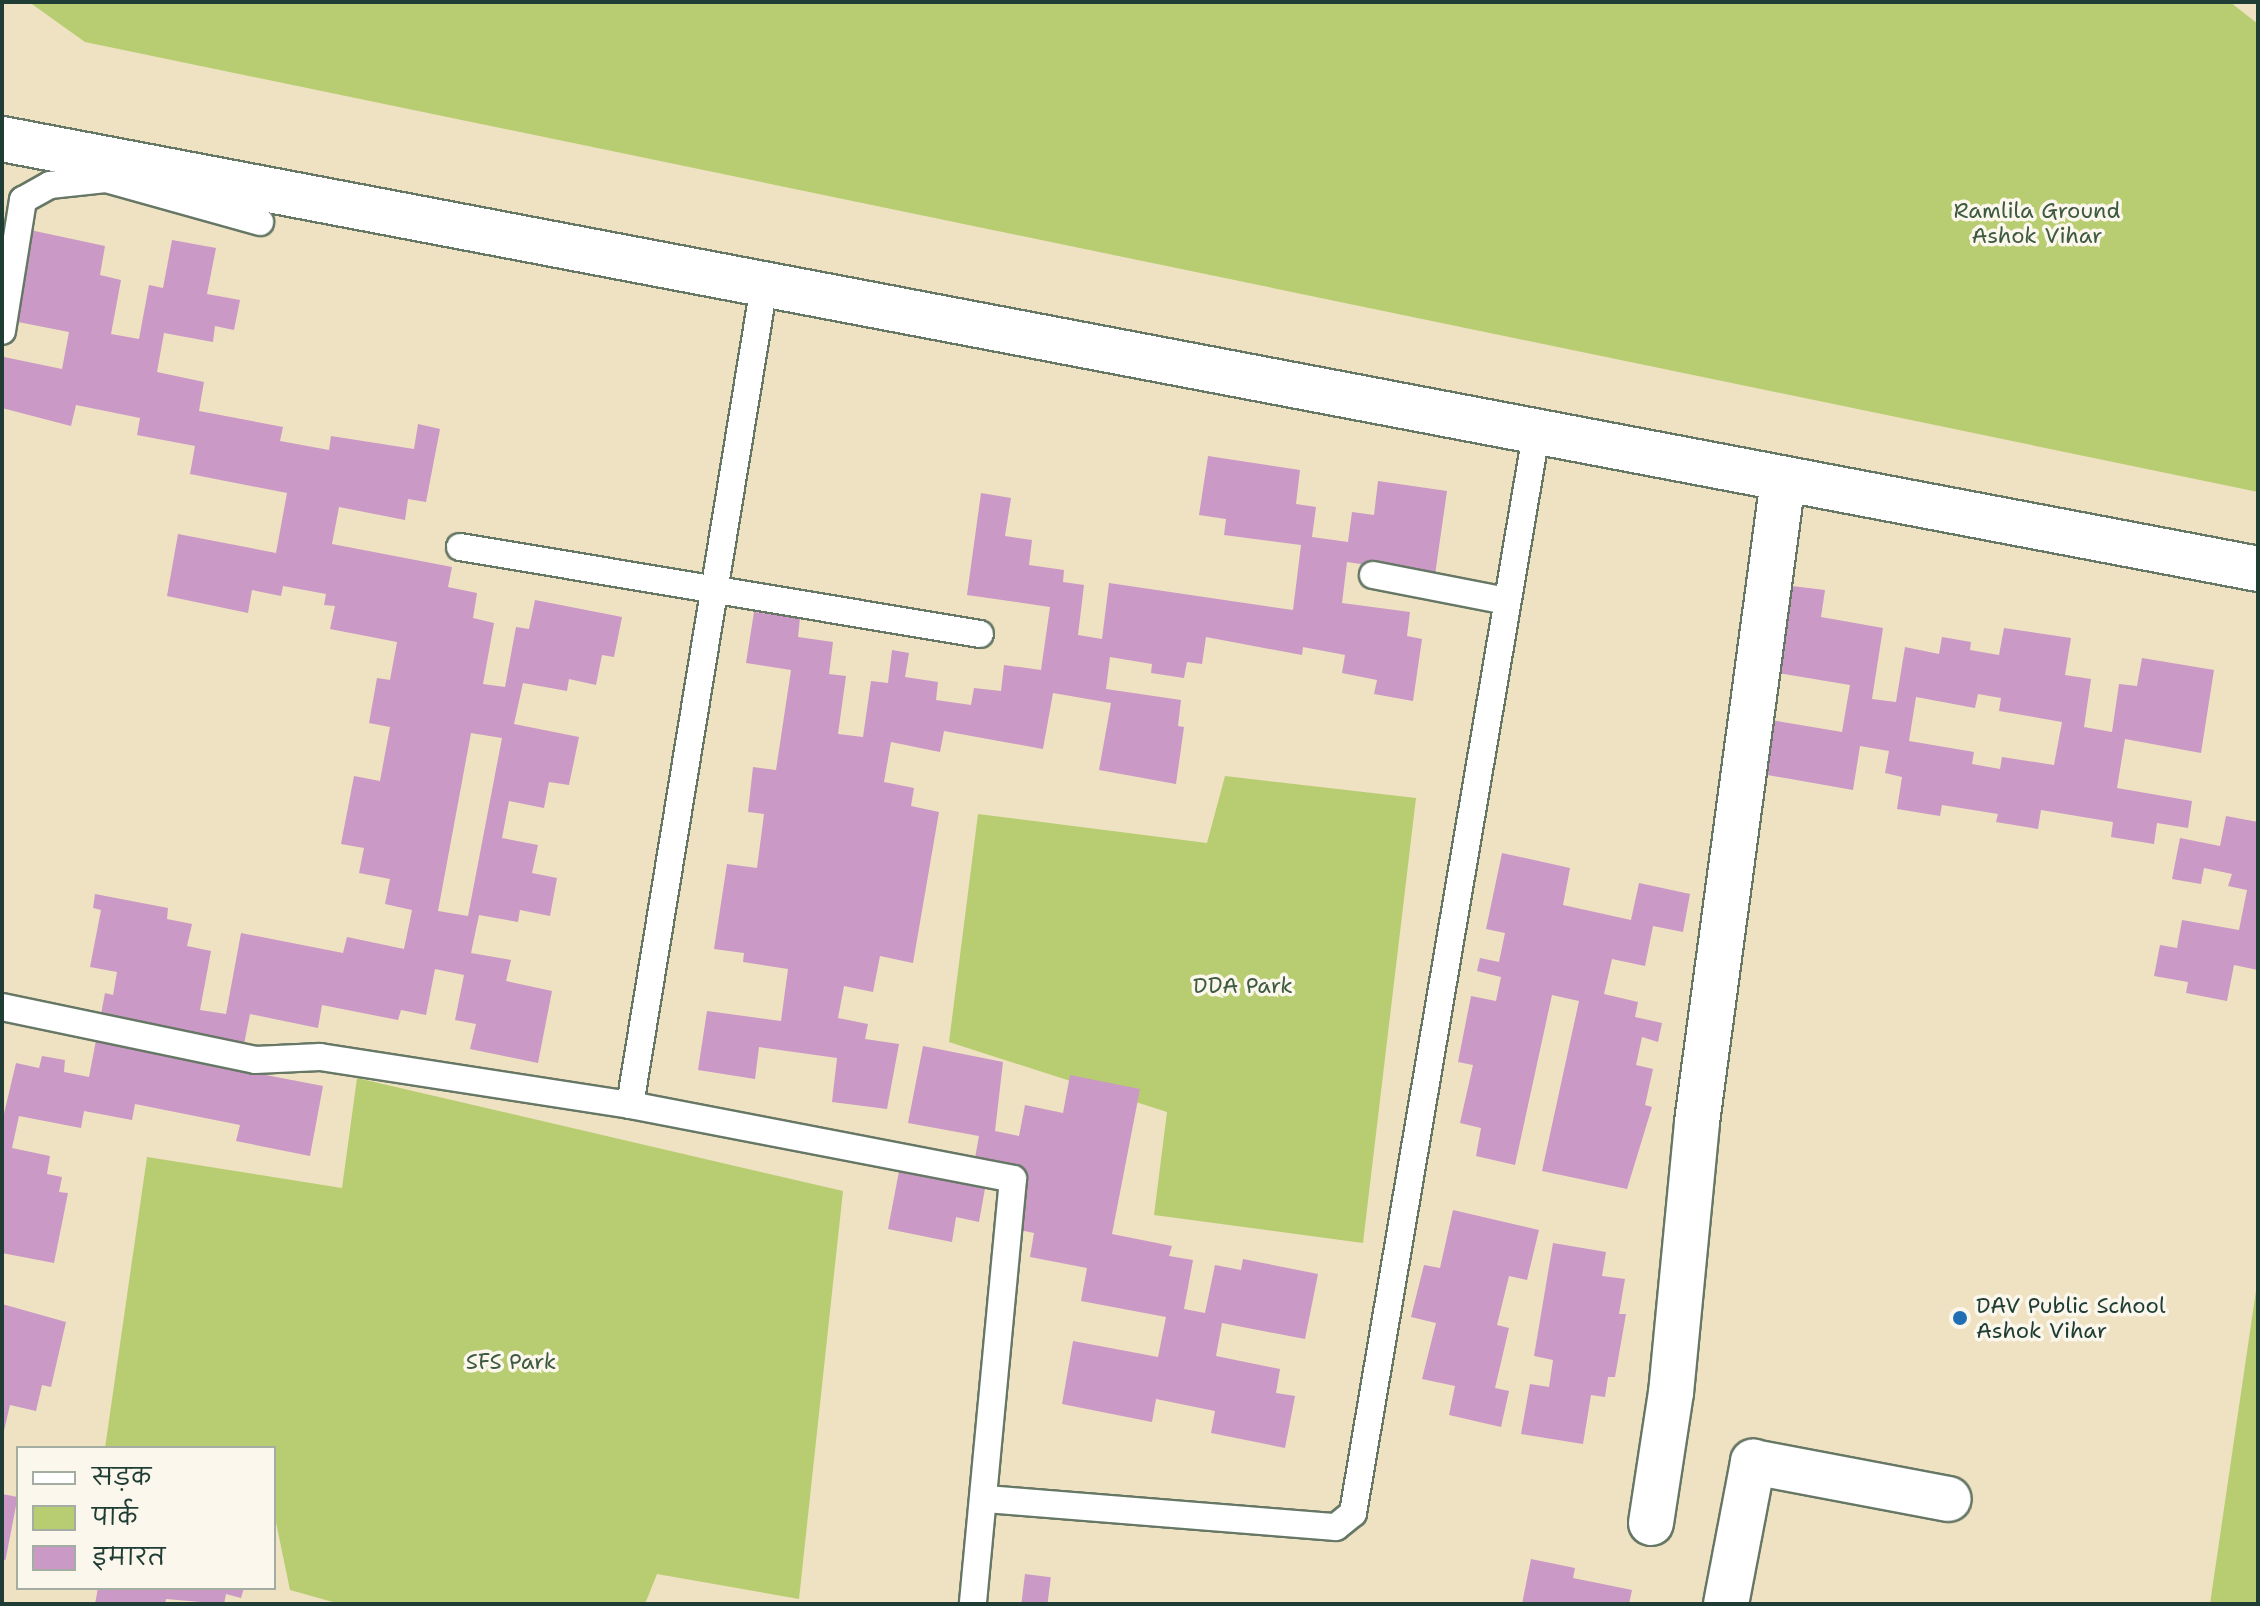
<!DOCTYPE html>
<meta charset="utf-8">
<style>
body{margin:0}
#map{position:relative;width:2260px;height:1606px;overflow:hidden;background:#eee2c2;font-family:"Shantell Sans","Playpen Sans Deva",sans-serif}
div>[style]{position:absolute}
.green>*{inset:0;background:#b8cd71}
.building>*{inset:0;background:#cb99c5;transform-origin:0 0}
.roads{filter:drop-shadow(2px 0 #677766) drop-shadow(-2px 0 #677766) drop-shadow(0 2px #677766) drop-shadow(0 -2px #677766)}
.lane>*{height:26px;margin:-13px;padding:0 13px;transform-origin:13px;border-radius:13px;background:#fff}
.street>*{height:44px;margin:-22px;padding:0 22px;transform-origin:22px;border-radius:22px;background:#fff}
.dots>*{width:22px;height:22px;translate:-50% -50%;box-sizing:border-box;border:4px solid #fbf7ec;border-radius:50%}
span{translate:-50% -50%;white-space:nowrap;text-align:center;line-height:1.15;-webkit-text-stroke:7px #fbf7ec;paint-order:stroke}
.park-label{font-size:22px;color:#3e5a40}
.poi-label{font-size:22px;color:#1f3d34}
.left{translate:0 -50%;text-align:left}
.frame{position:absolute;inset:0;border:4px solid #1f3d34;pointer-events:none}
.legend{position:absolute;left:16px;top:1446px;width:260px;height:144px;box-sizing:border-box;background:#fbf7ec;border:2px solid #a3ada2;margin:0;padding:10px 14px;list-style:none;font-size:24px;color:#1f3d34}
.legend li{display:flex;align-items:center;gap:16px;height:40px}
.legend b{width:40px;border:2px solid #a3ada2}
</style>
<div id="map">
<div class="green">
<div style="clip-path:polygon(29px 2px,2230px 2px,2258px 24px,2258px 492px,85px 42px)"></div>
<div style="clip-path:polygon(1225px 776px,1416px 798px,1363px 1243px,1154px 1215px,1167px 1112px,949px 1042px,978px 814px,1207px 843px)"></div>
<div style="clip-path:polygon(357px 1078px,843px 1191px,799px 1599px,657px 1574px,645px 1604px,340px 1604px,290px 1590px,274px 1513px,274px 1448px,105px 1448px,147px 1157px,342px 1188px)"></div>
<div style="clip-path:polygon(2258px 1277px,2258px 1604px,2210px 1604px)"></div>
</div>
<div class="building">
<div style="clip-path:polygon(evenodd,30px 230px,105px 246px,100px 275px,121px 280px,111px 334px,139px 339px,149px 285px,163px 288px,172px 240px,216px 248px,207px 294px,240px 300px,234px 330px,215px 326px,213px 342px,164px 333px,157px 372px,204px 382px,199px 411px,283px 427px,280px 441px,329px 450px,331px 436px,414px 449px,418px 424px,440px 429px,426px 502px,408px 499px,405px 520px,339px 507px,332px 544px,452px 567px,448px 587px,477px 593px,473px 618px,494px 623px,483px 684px,505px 687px,516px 627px,529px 629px,535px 600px,622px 617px,614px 657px,602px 655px,596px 685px,569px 679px,567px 691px,523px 683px,514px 724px,579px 737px,569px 785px,549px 782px,544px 808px,509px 801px,502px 838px,538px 845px,532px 873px,557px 878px,550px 916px,520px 910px,518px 922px,479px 915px,471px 953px,511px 960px,506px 981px,552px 991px,538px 1063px,470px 1049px,476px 1024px,455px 1020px,464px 975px,435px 969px,426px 1015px,401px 1010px,398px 1020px,322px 1005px,318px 1028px,250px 1014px,239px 1070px,323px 1086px,310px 1156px,236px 1141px,240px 1125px,135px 1104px,132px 1120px,84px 1111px,81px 1128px,19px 1116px,12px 1148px,50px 1156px,47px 1174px,62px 1177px,59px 1192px,68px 1193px,54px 1263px,2px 1253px,2px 1122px,16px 1063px,39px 1068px,42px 1056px,65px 1060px,64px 1072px,89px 1077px,105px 993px,113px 995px,117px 972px,90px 967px,101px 910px,93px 908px,95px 894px,168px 908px,167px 919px,192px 924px,187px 946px,211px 951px,200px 1010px,226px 1014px,241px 933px,343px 953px,347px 937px,404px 949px,412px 910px,385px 904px,390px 879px,359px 873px,364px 848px,341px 844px,354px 776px,380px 781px,390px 727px,369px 723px,377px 678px,390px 680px,397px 642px,330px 629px,335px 606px,324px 605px,326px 594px,283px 586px,281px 596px,252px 590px,248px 613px,167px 596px,178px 534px,276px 553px,287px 493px,190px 474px,195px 446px,137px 435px,140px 418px,76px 405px,71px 426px,2px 408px,4px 357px,62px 369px,69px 332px,13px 321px,30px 230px,471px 733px,502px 738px,468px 916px,438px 911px,471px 733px)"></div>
<div style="clip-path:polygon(1208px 456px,1300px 470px,1296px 504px,1316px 507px,1312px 537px,1348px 542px,1352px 512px,1374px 515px,1378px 481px,1447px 491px,1435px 575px,1347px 562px,1342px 603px,1410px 612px,1407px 636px,1422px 639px,1413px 701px,1374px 694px,1377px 680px,1342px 673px,1345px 655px,1303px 647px,1302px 655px,1206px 637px,1202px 664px,1187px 662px,1184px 678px,1151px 673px,1152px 664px,1110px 657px,1106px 689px,1181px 700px,1178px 726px,1184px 727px,1176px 784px,1099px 770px,1111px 703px,1053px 693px,1043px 749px,944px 731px,940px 752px,891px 742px,884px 782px,914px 788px,911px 806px,939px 812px,913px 963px,880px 956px,873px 992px,844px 986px,838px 1018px,868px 1024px,865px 1039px,899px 1044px,887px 1109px,832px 1102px,837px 1058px,759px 1047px,755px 1079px,698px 1070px,707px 1011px,781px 1021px,788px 969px,743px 962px,744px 953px,714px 949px,727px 864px,757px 868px,764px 814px,748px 812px,753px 767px,776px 770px,791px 670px,746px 663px,754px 612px,800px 618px,798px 637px,833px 642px,829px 674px,846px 676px,838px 734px,863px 737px,871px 681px,888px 683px,892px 650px,909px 653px,905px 677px,938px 682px,936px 700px,971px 705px,974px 688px,1001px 691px,1004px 665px,1041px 670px,1050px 607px,967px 595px,981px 493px,1011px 498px,1005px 536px,1032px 540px,1029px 565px,1064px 570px,1063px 582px,1084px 585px,1078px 635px,1102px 639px,1109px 583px,1293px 610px,1301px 545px,1224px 535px,1226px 519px,1199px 515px)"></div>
<div style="clip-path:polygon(evenodd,1792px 586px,1825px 590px,1821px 617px,1883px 628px,1872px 699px,1896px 702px,1905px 647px,1939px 654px,1942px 637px,1971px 642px,1970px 650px,1999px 655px,2004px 628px,2071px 638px,2065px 675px,2091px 679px,2084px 727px,2112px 732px,2119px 684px,2137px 686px,2142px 658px,2214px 670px,2201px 753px,2125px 739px,2117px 788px,2192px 801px,2188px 828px,2157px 823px,2154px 844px,2111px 837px,2113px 822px,2041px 810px,2038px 829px,1996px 822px,1998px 814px,1942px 805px,1940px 816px,1897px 809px,1902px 777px,1885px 773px,1889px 751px,1860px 746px,1853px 790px,1762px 774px,1771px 720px,1842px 732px,1850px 685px,1778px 673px,1792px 586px,1978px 694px,2001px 698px,1999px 711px,2062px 722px,2054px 765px,2002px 757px,2000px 769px,1972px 764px,1974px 752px,1909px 741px,1916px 697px,1975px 708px,1978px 694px)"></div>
<div style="clip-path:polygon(2226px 816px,2258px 822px,2258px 970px,2234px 965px,2227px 1001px,2186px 993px,2188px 982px,2154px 976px,2160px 945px,2177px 948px,2182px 920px,2239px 930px,2247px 890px,2228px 886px,2232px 874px,2204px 868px,2201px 884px,2172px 879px,2180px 838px,2220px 846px)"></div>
<div style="clip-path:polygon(1502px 853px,1570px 868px,1563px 905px,1631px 920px,1639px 883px,1690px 894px,1683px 932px,1653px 926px,1645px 966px,1612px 959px,1604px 994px,1638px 1002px,1635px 1017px,1662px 1023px,1658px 1042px,1642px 1037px,1636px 1065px,1653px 1069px,1645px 1105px,1652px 1107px,1627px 1189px,1542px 1171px,1579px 1001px,1552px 995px,1515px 1165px,1476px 1156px,1481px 1128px,1460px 1123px,1473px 1065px,1458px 1062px,1471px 996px,1496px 1001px,1501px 977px,1477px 971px,1480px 958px,1499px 962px,1505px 933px,1486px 929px)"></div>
<div style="clip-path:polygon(923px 1046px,1003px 1062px,995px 1131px,1019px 1136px,1025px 1105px,1063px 1113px,1070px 1075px,1140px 1089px,1112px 1234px,1172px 1246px,1169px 1256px,1193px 1260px,1184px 1309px,1205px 1313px,1215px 1265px,1241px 1270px,1243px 1259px,1318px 1274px,1305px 1339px,1222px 1323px,1216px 1356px,1280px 1369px,1276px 1393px,1295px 1396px,1285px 1448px,1211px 1433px,1215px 1411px,1156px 1399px,1152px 1422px,1062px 1404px,1073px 1341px,1158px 1357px,1166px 1317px,1081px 1301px,1087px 1268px,1030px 1257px,1034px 1233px,1006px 1227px,1014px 1188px,986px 1183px,979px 1222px,956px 1217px,952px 1242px,888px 1229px,900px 1166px,971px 1180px,979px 1136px,908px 1123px)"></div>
<div style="clip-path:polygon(1453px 1210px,1539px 1230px,1527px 1280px,1509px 1276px,1497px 1325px,1509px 1328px,1495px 1388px,1509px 1391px,1501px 1427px,1449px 1415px,1455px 1386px,1422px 1379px,1436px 1323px,1411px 1317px,1424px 1265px,1440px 1268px)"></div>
<div style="clip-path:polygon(1553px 1243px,1606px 1252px,1602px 1276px,1625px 1279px,1619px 1314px,1626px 1314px,1615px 1377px,1608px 1377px,1605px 1397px,1591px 1395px,1583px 1444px,1521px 1434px,1530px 1384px,1549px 1387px,1553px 1360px,1534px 1356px)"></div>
<div style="clip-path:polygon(2px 1304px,66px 1322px,51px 1387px,42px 1385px,36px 1411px,10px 1405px,3px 1435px)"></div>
<div style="left:2px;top:1494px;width:16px;height:64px;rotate:11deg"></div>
<div style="clip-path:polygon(1531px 1559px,1575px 1568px,1573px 1578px,1632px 1590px,1629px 1604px,1522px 1604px)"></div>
<div style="left:1025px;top:1574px;width:26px;height:30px;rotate:7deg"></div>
<div style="clip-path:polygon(98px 1588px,244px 1588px,241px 1598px,226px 1594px,224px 1604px,166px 1599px,165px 1604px,95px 1604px)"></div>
</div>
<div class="roads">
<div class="lane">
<div style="left:2px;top:331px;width:133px;rotate:-80.9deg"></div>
<div style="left:23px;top:200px;width:31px;rotate:-29deg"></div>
<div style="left:50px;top:185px;width:56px;rotate:-6.1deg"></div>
<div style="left:106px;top:179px;width:160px;rotate:15.6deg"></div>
<div style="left:460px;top:547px;width:527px;rotate:9.5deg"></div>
<div style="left:1373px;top:575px;width:136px;rotate:11deg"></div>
<div style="left:2px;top:1007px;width:258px;rotate:11.8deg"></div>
<div style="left:255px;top:1060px;width:65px;rotate:-2.6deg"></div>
<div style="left:320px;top:1057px;width:314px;rotate:8.8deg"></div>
<div style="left:630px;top:1105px;width:390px;rotate:10.9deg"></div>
<div style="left:1013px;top:1179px;width:427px;rotate:95.4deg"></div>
<div style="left:630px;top:1105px;width:830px;rotate:-80.71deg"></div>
<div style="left:986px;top:1499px;width:351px;rotate:4.6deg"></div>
<div style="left:1336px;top:1527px;width:22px;rotate:-39deg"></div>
<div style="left:1353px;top:1513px;width:1094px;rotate:-80.37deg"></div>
</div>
<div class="street">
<div style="left:2px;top:139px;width:2297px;rotate:10.79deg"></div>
<div style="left:1651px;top:1523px;width:132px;rotate:-81.3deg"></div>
<div style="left:1671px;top:1393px;width:272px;rotate:-84.5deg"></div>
<div style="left:1697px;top:1122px;width:648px;rotate:-82.37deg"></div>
<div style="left:1726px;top:1604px;width:145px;rotate:-79.2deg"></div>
<div style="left:1753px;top:1462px;width:199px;rotate:10.7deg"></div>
</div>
</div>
<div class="dots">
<div style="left:1960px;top:1318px;background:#1f6fb2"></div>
</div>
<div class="park-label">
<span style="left:2037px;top:223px">Ramlila Ground<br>Ashok Vihar</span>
<span style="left:1243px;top:986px">DDA Park</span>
<span style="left:511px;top:1362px">SFS Park</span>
</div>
<div class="poi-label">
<span class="left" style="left:1976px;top:1318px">DAV Public School<br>Ashok Vihar</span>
</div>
<div class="frame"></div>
<ul class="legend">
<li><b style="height:10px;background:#fff"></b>सड़क</li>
<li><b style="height:22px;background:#b8cd71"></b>पार्क</li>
<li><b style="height:22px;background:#cb99c5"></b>इमारत</li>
</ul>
</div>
